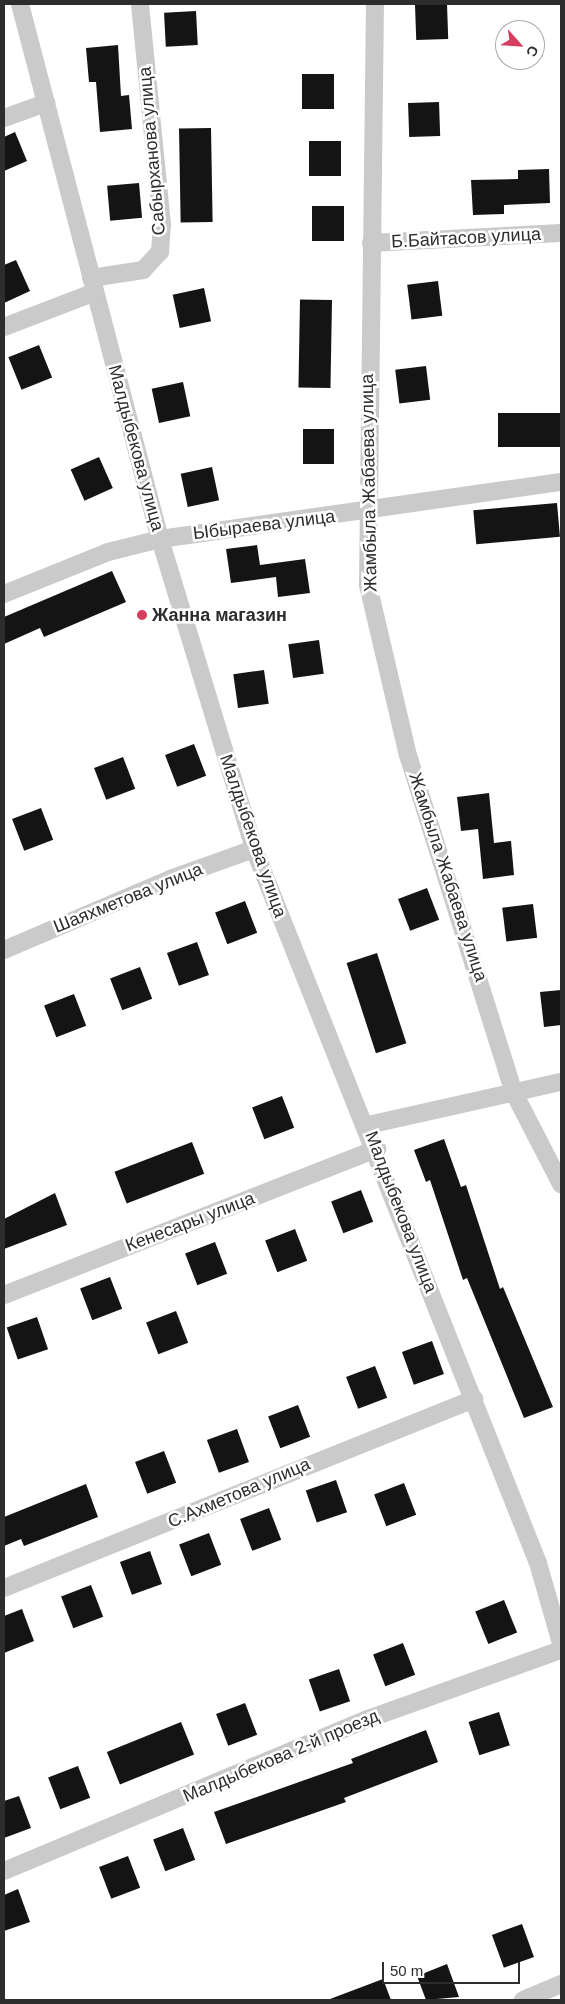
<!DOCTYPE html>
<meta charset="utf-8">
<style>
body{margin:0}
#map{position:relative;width:565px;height:2004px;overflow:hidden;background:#fff;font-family:Arial,sans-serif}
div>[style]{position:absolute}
.building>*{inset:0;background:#141414;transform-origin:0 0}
.street>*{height:18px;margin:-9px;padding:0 9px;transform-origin:9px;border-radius:9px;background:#cacaca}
.dots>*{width:14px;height:14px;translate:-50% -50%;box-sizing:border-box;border:2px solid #fff;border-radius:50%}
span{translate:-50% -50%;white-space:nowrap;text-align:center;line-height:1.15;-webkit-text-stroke:5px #fff;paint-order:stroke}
.street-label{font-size:18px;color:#2d2d2d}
.poi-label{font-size:18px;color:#2d2d2d;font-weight:700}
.left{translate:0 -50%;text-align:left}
.frame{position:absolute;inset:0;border:5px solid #2d2d2d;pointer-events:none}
.north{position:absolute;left:495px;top:20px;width:50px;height:50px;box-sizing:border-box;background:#fff;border:1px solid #ababab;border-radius:50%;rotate:116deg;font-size:14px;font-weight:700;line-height:20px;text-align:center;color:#2d2d2d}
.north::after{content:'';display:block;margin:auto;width:18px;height:22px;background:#d53e5d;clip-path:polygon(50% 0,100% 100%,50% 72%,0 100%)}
.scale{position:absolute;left:382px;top:1962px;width:138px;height:22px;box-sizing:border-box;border:2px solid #2d2d2d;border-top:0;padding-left:6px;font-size:15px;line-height:18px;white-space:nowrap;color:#2d2d2d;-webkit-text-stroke:4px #fff;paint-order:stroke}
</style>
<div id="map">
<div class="building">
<div style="left:447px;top:4px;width:35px;height:32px;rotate:88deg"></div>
<div style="left:196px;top:11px;width:34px;height:32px;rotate:87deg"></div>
<div style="clip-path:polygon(118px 45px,121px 96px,129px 95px,132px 129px,100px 132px,96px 82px,89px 82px,86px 48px)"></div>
<div style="left:334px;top:74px;width:35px;height:32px;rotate:90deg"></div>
<div style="left:439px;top:102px;width:34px;height:31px;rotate:88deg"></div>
<div style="left:211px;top:128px;width:94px;height:32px;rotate:89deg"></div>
<div style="clip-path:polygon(15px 132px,27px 161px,4px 171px,4px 137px)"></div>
<div style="left:341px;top:141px;width:35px;height:32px;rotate:90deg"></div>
<div style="clip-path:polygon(549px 169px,550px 203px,504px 205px,504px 214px,473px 215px,471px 180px,518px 179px,518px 170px)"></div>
<div style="left:139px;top:183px;width:35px;height:32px;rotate:85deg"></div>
<div style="left:344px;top:206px;width:35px;height:32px;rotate:90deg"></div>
<div style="clip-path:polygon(16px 260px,30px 291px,4px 303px,4px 265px)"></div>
<div style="left:438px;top:281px;width:35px;height:31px;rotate:83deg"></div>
<div style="left:204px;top:288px;width:34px;height:32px;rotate:78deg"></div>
<div style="left:332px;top:300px;width:88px;height:32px;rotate:91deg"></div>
<div style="left:39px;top:345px;width:35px;height:33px;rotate:68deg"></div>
<div style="left:426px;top:366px;width:34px;height:31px;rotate:83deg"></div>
<div style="left:183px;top:382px;width:35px;height:32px;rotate:78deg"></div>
<div style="left:561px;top:413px;width:34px;height:63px;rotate:90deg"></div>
<div style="left:303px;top:429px;width:31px;height:35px"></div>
<div style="left:99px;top:457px;width:34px;height:31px;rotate:66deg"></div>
<div style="left:212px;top:467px;width:34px;height:32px;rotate:78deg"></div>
<div style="left:557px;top:503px;width:34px;height:84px;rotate:85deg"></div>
<div style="clip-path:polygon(257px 545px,260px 565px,305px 559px,310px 593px,278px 597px,276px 577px,231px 583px,226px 549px)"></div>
<div style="clip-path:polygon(112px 571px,126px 602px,44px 637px,40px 628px,4px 644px,4px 617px)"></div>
<div style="left:319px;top:640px;width:34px;height:31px;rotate:82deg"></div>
<div style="left:264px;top:670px;width:34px;height:31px;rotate:82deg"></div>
<div style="left:194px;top:744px;width:34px;height:31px;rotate:69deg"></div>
<div style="left:123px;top:757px;width:34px;height:31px;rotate:69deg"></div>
<div style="clip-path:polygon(489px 793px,494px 843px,511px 841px,514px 875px,483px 879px,478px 829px,461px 831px,457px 797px)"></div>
<div style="left:41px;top:808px;width:34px;height:31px;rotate:69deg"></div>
<div style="left:427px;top:888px;width:34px;height:31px;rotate:69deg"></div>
<div style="left:245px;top:901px;width:34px;height:32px;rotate:69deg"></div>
<div style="left:533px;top:904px;width:34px;height:31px;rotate:83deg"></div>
<div style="left:197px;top:942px;width:35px;height:32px;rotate:70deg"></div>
<div style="left:377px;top:953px;width:95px;height:32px;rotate:72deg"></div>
<div style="left:140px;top:967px;width:34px;height:32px;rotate:69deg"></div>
<div style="clip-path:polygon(561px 990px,561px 1025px,544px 1027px,540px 992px)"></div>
<div style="left:74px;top:994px;width:34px;height:32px;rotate:69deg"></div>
<div style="left:282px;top:1096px;width:34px;height:32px;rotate:69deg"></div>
<div style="clip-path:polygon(444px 1139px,461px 1187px,466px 1185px,500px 1289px,503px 1287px,553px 1407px,524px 1418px,467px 1278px,463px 1280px,430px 1180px,426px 1182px,414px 1150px)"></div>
<div style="left:192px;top:1142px;width:34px;height:83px;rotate:69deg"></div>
<div style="left:361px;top:1190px;width:34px;height:32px;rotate:69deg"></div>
<div style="clip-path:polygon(55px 1193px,67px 1225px,4px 1249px,4px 1219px)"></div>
<div style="left:295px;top:1229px;width:34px;height:32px;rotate:69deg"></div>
<div style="left:215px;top:1242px;width:34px;height:32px;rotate:69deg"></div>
<div style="left:110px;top:1277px;width:34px;height:32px;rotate:69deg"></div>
<div style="left:176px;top:1311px;width:34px;height:32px;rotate:69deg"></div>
<div style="left:37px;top:1317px;width:34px;height:32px;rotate:71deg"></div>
<div style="left:432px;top:1341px;width:35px;height:32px;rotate:70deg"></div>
<div style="left:375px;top:1366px;width:34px;height:31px;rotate:69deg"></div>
<div style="left:298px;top:1405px;width:34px;height:32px;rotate:69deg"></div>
<div style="left:237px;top:1429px;width:35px;height:32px;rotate:70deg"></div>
<div style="left:164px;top:1451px;width:34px;height:31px;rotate:69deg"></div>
<div style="left:336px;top:1480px;width:34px;height:32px;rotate:71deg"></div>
<div style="left:404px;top:1483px;width:34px;height:32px;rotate:69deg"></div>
<div style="clip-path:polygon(86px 1484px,98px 1517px,24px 1546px,21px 1539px,4px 1546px,4px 1517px)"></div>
<div style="left:269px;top:1508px;width:34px;height:31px;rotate:69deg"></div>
<div style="left:209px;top:1533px;width:34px;height:32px;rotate:69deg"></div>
<div style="left:150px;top:1551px;width:35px;height:32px;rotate:70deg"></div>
<div style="left:91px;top:1585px;width:34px;height:32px;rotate:69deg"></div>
<div style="left:504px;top:1600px;width:35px;height:31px;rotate:68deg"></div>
<div style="clip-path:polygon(22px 1609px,34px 1641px,4px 1653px,4px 1616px)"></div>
<div style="left:403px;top:1643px;width:34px;height:32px;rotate:69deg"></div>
<div style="left:339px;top:1669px;width:34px;height:32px;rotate:71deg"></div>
<div style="left:245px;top:1703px;width:34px;height:31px;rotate:69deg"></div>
<div style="left:499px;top:1712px;width:35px;height:32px;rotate:72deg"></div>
<div style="left:181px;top:1722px;width:35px;height:80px;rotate:68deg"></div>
<div style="clip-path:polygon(426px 1730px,438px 1762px,344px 1798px,346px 1802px,226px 1844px,214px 1812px,353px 1763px,351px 1759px)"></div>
<div style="left:78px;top:1766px;width:34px;height:32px;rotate:69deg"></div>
<div style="clip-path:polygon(19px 1796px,31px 1828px,4px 1838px,4px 1801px)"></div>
<div style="left:183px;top:1828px;width:34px;height:32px;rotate:69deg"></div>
<div style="left:128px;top:1856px;width:34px;height:31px;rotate:69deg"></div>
<div style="clip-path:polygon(18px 1889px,30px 1922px,4px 1931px,4px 1895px)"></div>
<div style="left:522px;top:1924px;width:35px;height:32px;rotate:70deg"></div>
<div style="clip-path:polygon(447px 1964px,459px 1997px,426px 2000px,417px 1976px)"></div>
<div style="clip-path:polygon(383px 1979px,391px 2000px,330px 2000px,330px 1999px)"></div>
</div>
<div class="street">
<div style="left:20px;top:4px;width:553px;rotate:75.34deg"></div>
<div style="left:160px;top:539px;width:324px;rotate:73.1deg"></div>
<div style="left:254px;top:849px;width:768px;rotate:68.31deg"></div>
<div style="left:538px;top:1563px;width:83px;rotate:74deg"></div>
<div style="left:375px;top:4px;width:581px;rotate:90.69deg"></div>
<div style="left:368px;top:585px;width:175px;rotate:76.8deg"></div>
<div style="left:408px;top:755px;width:352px;rotate:72.6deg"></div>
<div style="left:513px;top:1091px;width:105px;rotate:62.7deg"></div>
<div style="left:4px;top:118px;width:45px;rotate:-19.7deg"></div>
<div style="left:371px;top:243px;width:190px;rotate:-3deg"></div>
<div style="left:91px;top:278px;width:53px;rotate:-8.7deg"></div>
<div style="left:143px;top:270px;width:25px;rotate:-47deg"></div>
<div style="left:160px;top:252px;width:27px;rotate:-86deg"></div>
<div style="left:162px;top:225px;width:222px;rotate:-95.7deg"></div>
<div style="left:4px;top:327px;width:97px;rotate:-21deg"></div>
<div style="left:4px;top:594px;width:112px;rotate:-22deg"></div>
<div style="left:108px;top:552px;width:54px;rotate:-14deg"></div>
<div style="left:160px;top:539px;width:405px;rotate:-8.1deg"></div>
<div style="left:4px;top:950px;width:184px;rotate:-23.1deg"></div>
<div style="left:173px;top:878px;width:86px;rotate:-19.7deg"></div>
<div style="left:368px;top:1125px;width:198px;rotate:-12.6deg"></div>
<div style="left:4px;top:1295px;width:401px;rotate:-21.4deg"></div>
<div style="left:4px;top:1588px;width:507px;rotate:-21.91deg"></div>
<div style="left:4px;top:1871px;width:394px;rotate:-22.7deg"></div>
<div style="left:368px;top:1719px;width:205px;rotate:-19.7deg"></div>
<div style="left:523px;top:2000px;width:41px;rotate:-22.8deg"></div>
</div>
<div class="dots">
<div style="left:142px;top:615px;background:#d53e5d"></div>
</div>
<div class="street-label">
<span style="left:152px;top:151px;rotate:-95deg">Сабырханова улица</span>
<span style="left:466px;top:238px;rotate:-3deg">Б.Байтасов улица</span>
<span style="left:136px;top:448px;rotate:75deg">Малдыбекова улица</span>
<span style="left:369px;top:483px;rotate:-91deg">Жамбыла Жабаева улица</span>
<span style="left:264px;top:525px;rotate:-7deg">Ыбыраева улица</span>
<span style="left:253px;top:836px;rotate:71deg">Малдыбекова улица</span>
<span style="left:448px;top:877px;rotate:72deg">Жамбыла Жабаева улица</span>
<span style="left:128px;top:898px;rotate:-22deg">Шаяхметова улица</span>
<span style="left:401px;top:1212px;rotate:69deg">Малдыбекова улица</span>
<span style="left:190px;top:1222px;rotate:-21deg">Кенесары улица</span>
<span style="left:239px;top:1493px;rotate:-23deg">С.Ахметова улица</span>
<span style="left:281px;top:1756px;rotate:-23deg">Малдыбекова 2-й проезд</span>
</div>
<div class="poi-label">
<span class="left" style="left:152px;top:615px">Жанна магазин</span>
</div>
<div class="frame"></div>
<div class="north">С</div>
<div class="scale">50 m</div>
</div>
